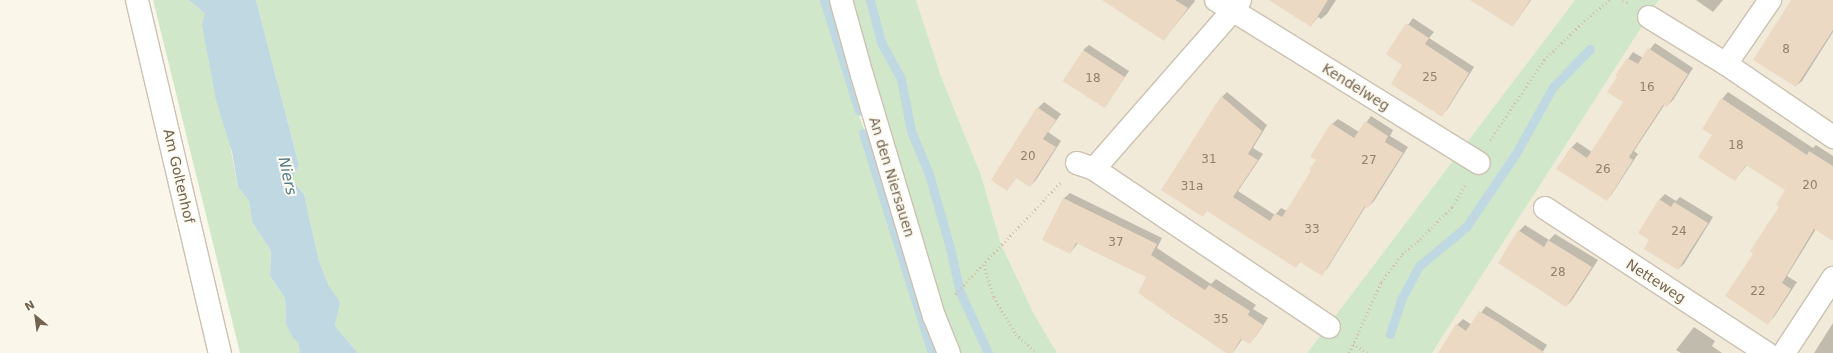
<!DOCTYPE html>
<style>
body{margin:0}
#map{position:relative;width:1833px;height:353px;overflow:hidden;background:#faf7ea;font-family:"DejaVu Sans",sans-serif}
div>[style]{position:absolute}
.residential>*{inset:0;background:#f1ead9}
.green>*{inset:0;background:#d1e7ca}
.water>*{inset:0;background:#c0d8e2}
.shadow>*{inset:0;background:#0003}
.stream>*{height:9px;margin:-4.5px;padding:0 4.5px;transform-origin:4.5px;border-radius:4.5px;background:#c0d8e2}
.building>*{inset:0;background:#ebd9c3;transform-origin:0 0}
.path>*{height:2.5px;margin-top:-1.25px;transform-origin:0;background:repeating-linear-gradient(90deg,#d2bfa8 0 1px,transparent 0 4px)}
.roads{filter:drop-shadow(1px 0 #ccc1b1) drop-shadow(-1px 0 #ccc1b1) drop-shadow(0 1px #ccc1b1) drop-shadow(0 -1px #ccc1b1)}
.street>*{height:22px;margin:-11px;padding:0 11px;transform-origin:11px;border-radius:11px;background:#fff}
span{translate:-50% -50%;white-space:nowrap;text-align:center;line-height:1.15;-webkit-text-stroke:4px #fdfaf0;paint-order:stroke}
.number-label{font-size:12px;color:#91806d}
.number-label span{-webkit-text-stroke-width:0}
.street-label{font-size:14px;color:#736250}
.water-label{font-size:15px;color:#4f788a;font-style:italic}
.north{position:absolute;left:16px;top:297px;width:40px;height:40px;-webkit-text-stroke:3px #fdfaf0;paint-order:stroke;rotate:331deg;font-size:11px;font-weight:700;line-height:16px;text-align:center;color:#736250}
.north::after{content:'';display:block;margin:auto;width:14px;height:18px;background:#736250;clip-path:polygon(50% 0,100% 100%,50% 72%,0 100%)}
</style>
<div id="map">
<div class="residential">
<div style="clip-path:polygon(916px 0,1575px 0,1307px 353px,1057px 353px,1034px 314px,1001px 244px,981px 175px,942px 79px)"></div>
<div style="clip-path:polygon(1659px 0,1833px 0,1833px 353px,1432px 353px)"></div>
</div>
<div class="green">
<div style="clip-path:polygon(153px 0,189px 0,205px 14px,238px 187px,249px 201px,252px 222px,271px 251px,270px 276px,285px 298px,286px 324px,298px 342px,300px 353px,240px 353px)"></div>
<div style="clip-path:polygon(256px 0,826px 0,857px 110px,950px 353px,358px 353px,335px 326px,339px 302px,329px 286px,319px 261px,304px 194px,292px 180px,299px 165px)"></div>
<div style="clip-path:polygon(846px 0,916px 0,942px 79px,981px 175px,1001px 244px,1034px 314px,1057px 353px,952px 353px)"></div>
<div style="clip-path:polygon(1575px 0,1659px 0,1432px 353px,1307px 353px)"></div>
</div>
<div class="water">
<div style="clip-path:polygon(189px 0,256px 0,299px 165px,292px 180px,304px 194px,319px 261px,329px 286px,340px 302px,335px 326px,358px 353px,300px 353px,298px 342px,293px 338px,286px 324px,285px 298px,270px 276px,271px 251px,252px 222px,249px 201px,238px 187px,232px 152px,216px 100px,202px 25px,205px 14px)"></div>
</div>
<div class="shadow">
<div style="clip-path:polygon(1128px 0,1194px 0,1195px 1px,1164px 39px)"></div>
<div style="clip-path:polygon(1282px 0,1336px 0,1327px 14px,1321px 19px,1318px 17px,1311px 26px)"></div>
<div style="clip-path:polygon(1472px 0,1531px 0,1513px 26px)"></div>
<div style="clip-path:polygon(1696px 0,1723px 0,1713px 12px)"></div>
<div style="clip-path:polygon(1793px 0,1833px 0,1833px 32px,1802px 81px,1796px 86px)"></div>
<div style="clip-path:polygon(1413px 18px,1434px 32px,1429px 38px,1474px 67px,1447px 110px,1441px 115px,1404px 65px,1387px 54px)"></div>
<div style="clip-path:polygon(1655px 43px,1693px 68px,1673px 100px,1667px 106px,1665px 104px,1634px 151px,1638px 154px,1612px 194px,1606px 200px,1571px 148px,1577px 142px,1592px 152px,1625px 102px,1619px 77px,1617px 75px,1633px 52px,1643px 58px)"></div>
<div style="clip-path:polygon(1089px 45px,1129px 71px,1105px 107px,1083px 50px)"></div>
<div style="clip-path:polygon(1227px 92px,1267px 125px,1253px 148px,1263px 154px,1238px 191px,1275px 215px,1281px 208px,1287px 211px,1312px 171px,1332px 124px,1338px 119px,1359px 132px,1371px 116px,1393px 130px,1390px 136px,1408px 147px,1374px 201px,1368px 207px,1366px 206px,1327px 269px,1321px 274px,1301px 261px,1296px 266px,1208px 210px,1222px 97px)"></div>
<div style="clip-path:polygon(1728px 92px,1813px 148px,1816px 145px,1833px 156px,1833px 228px,1816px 229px,1787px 276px,1797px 282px,1774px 317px,1768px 323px,1755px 254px,1781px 207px,1786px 190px,1747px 165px,1735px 180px,1714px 135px,1704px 128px,1722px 99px)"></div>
<div style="clip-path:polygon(1044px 102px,1061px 114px,1048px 132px,1061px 141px,1036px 180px,1030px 186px,1017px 177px,1007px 189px,1038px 108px)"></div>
<div style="clip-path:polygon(1070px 193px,1162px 238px,1157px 248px,1211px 284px,1216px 279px,1256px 305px,1253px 309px,1268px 318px,1256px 336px,1250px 342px,1243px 338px,1236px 348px,1232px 353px,1228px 353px,1170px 315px,1171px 314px,1147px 276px,1078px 243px,1070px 253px,1063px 199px)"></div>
<div style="clip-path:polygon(1665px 194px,1676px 201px,1680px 197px,1713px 217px,1684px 264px,1678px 269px,1651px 240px,1659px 200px)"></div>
<div style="clip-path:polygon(1525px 225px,1549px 240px,1555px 234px,1598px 260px,1572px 300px,1566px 306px,1519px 231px)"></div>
<div style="clip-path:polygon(1486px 306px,1547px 345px,1542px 353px,1442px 353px,1457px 325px,1463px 319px,1472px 325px)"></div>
<div style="clip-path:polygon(1833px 323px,1833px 353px,1814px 353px)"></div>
<div style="clip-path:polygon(1694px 327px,1715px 341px,1712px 346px,1722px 353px,1681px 353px,1676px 350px)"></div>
</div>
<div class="stream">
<div style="left:824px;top:0;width:116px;rotate:72.5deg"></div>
<div style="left:870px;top:0;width:43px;rotate:75.3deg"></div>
<div style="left:881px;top:42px;width:42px;rotate:61.6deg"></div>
<div style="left:901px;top:79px;width:53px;rotate:79.1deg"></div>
<div style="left:911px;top:131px;width:47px;rotate:67.3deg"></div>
<div style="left:929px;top:174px;width:77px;rotate:74.2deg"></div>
<div style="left:950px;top:248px;width:45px;rotate:77.2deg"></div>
<div style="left:960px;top:292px;width:67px;rotate:65.3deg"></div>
<div style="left:863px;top:133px;width:231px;rotate:72.6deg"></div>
<div style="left:1390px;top:334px;width:38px;rotate:-72deg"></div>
<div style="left:1402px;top:298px;width:36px;rotate:-62deg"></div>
<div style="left:1419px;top:266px;width:61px;rotate:-39.7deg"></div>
<div style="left:1466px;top:227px;width:87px;rotate:-55.8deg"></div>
<div style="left:1515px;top:155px;width:78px;rotate:-60.8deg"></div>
<div style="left:1553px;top:87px;width:53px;rotate:-45.8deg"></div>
</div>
<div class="building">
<div style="clip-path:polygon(1102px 0,1175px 0,1188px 8px,1164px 41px)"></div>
<div style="clip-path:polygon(1269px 0,1328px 0,1311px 27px)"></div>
<div style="clip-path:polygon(1470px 0,1530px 0,1513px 27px)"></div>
<div style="clip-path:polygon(1791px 0,1833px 0,1833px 30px,1796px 87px,1753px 60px)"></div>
<div style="clip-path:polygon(1406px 23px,1429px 38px,1425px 44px,1469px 73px,1442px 117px,1391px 84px,1402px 65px,1386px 54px)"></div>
<div style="clip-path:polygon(1648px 48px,1688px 74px,1667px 107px,1663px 105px,1629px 157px,1633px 160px,1607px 201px,1556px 169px,1571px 147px,1587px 158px,1623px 102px,1607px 92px,1617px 77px,1615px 76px,1627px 58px,1638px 64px)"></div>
<div style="left:1083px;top:50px;width:50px;height:37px;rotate:33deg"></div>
<div style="clip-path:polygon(1221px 96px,1262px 131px,1248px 154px,1258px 160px,1233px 197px,1270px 221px,1275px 213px,1282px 217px,1311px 171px,1309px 170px,1316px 160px,1310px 157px,1331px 123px,1354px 138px,1365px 121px,1388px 136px,1385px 142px,1403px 153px,1368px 208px,1365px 206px,1322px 276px,1300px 262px,1296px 268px,1207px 211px,1203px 217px,1161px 190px)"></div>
<div style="clip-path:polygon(1721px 98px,1807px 155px,1809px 151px,1833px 166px,1833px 241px,1814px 229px,1782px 283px,1791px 289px,1768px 325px,1725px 296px,1753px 254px,1750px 251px,1779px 207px,1776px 205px,1785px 190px,1746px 165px,1735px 181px,1698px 157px,1712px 135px,1702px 129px)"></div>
<div style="clip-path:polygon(1037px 107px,1056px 120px,1043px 139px,1056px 147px,1030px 187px,1016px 178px,1007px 191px,991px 180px)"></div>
<div style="clip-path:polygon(1063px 198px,1157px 244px,1151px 255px,1205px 290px,1209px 285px,1250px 311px,1248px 315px,1263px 325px,1250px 344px,1241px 339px,1232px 353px,1226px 353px,1138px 293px,1146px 277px,1076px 243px,1070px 254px,1042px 240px)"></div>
<div style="clip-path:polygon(1659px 199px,1671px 207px,1674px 202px,1708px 223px,1678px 270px,1644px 249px,1649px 240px,1638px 233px)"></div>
<div style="clip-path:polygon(1518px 230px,1544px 247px,1548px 240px,1592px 267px,1566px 307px,1498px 263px)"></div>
<div style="clip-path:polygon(1479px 311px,1498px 322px,1545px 353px,1438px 353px,1456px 324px,1466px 331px)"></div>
</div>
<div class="path">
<div style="left:1623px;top:0;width:7px;rotate:34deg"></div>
<div style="left:1490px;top:140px;width:97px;rotate:-56deg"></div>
<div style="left:1544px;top:60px;width:56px;rotate:-44.3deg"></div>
<div style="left:1584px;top:21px;width:33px;rotate:-40deg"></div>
<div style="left:984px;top:265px;width:34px;rotate:73deg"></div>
<div style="left:994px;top:297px;width:43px;rotate:59.3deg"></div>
<div style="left:1016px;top:334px;width:28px;rotate:42deg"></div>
<div style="left:955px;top:294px;width:153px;rotate:-46.6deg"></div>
<div style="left:1353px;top:344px;width:17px;rotate:31deg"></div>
<div style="left:1349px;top:353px;width:78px;rotate:-65.7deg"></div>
<div style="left:1381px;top:282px;width:35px;rotate:-53deg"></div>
<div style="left:1402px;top:254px;width:23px;rotate:-40deg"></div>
<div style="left:1420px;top:239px;width:45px;rotate:-45deg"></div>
<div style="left:1452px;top:207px;width:26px;rotate:-59deg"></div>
</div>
<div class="roads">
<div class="street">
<div style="left:137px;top:0;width:363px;rotate:76.8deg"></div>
<div style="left:841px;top:0;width:78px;rotate:74.4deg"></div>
<div style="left:862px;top:75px;width:252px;rotate:73.4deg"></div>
<div style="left:934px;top:316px;width:40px;rotate:68deg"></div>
<div style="left:1216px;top:0;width:309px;rotate:31.8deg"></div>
<div style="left:1649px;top:17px;width:90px;rotate:31.4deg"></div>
<div style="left:1726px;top:64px;width:130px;rotate:34.3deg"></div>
<div style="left:1726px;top:64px;width:78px;rotate:-55.5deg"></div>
<div style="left:1077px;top:163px;width:18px;rotate:19deg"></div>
<div style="left:1094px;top:169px;width:283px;rotate:33.9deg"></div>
<div style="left:1094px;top:169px;width:211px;rotate:-48.8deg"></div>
<div style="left:1233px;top:10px;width:12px;rotate:-55deg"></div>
<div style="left:1545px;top:208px;width:265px;rotate:33.2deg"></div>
<div style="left:1784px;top:353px;width:90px;rotate:-56.8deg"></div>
</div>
</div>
<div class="number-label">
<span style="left:1786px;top:50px">8</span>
<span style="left:1430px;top:78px">25</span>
<span style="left:1093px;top:79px">18</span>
<span style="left:1647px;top:88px">16</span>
<span style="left:1736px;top:146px">18</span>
<span style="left:1028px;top:157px">20</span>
<span style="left:1209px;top:160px">31</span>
<span style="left:1369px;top:161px">27</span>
<span style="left:1603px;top:170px">26</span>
<span style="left:1810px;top:186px">20</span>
<span style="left:1192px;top:187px">31a</span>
<span style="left:1312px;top:230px">33</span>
<span style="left:1679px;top:232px">24</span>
<span style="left:1116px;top:243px">37</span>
<span style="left:1558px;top:273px">28</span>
<span style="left:1758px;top:292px">22</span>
<span style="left:1221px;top:320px">35</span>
</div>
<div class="street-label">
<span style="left:1356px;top:87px;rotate:32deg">Kendelweg</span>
<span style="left:179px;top:176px;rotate:77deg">Am Goltenhof</span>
<span style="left:892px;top:177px;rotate:73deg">An den Niersauen</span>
<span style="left:1656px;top:281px;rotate:33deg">Netteweg</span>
</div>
<div class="water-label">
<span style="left:287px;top:176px;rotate:77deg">Niers</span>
</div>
<div class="north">N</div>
</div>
